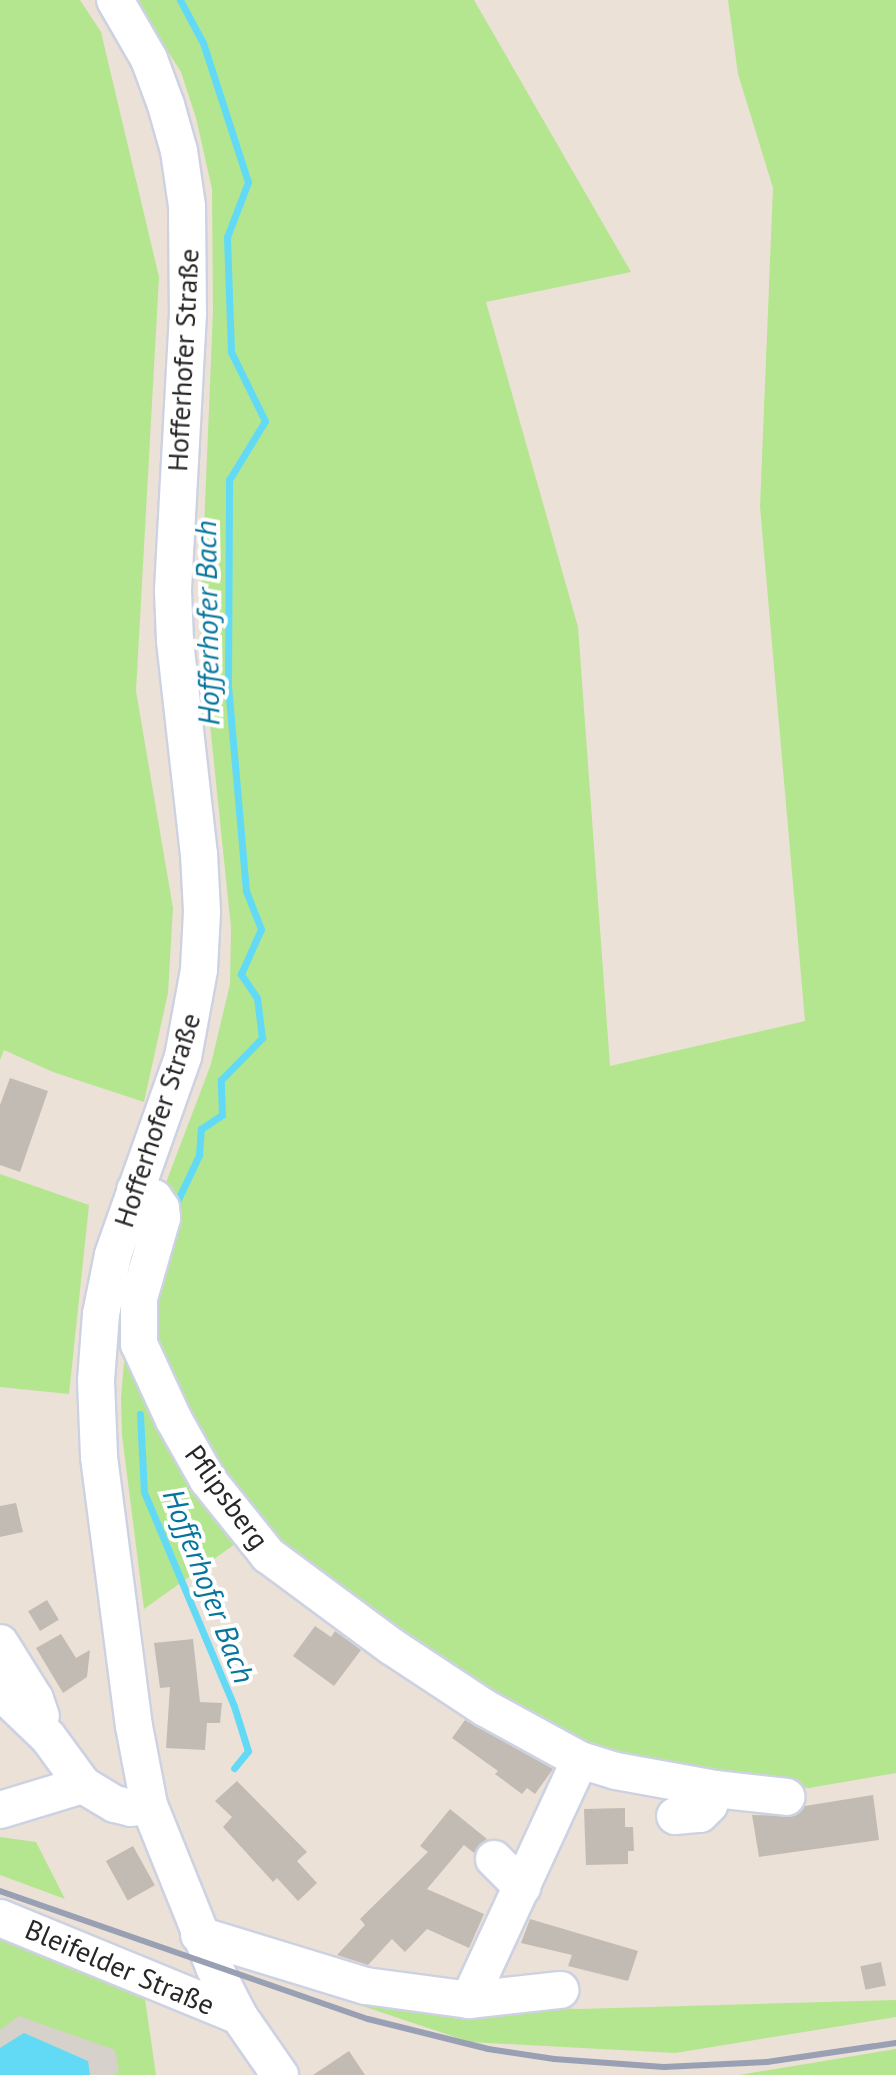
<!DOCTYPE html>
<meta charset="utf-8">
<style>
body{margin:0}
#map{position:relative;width:896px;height:2075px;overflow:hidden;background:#ebe1d7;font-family:"PT Sans",sans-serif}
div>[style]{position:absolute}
.green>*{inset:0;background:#b4e68f}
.plaza>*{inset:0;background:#d6d1ca}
.water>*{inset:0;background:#62daf6}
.stream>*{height:7px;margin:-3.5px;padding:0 3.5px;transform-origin:3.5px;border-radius:3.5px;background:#62daf6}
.building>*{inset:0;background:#c2bbb4;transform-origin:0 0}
.roads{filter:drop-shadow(2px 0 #cdd2e2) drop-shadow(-2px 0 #cdd2e2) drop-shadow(0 2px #cdd2e2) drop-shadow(0 -2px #cdd2e2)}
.minor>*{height:36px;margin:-18px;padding:0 18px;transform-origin:18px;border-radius:18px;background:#fff}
.rail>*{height:6px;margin:-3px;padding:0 3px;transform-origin:3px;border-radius:3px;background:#9aa0b3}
span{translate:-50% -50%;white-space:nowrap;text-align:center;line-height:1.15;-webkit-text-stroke:8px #fff;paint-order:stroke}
.street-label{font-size:28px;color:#272727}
.water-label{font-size:30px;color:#05759e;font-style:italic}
</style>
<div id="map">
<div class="green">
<div style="clip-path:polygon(0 0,80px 0,101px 32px,159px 277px,136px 691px,173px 908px,168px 993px,144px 1102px,53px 1072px,4px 1050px,0 1060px)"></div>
<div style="clip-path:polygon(135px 0,474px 0,631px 272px,486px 302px,578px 627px,610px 1066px,805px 1021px,760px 507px,773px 188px,738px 74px,728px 0,896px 0,896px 1773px,809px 1788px,752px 1783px,588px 1755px,260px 1542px,146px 1346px,164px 1188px,211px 1064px,230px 984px,231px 928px,200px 627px,213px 310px,212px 189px,196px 118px,181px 72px)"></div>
<div style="clip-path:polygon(0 1174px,89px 1205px,69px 1394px,0 1387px)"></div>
<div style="clip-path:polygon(127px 1328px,242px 1539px,144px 1609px,122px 1435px,121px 1398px)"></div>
<div style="clip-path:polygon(0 1837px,36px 1842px,65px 1899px,0 1875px)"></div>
<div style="clip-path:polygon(0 1936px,122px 1984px,145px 1999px,156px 2075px,0 2075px)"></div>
<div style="clip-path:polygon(243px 1966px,372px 2000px,580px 2009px,896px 2000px,896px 2017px,675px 2053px,470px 2042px)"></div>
<div style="clip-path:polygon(896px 2049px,896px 2075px,739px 2075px)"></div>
</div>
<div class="plaza">
<div style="clip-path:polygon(19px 2016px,115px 2050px,119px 2071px,114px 2075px,90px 2075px,87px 2061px,24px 2033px,0 2048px,0 2030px)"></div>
</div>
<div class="water">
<div style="clip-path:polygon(24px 2033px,88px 2061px,90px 2075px,0 2075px,0 2048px)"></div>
</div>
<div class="stream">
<div style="left:174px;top:1208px;width:59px;rotate:-64.7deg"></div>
<div style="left:199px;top:1155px;width:26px;rotate:-86deg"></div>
<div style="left:201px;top:1129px;width:25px;rotate:-34deg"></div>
<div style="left:222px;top:1115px;width:35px;rotate:-92deg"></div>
<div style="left:221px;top:1080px;width:59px;rotate:-45.7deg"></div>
<div style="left:262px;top:1038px;width:40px;rotate:-97.1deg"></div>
<div style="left:257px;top:998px;width:29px;rotate:-124deg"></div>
<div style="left:241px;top:974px;width:49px;rotate:-66deg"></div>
<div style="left:261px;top:929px;width:41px;rotate:-111.5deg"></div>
<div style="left:246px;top:891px;width:205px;rotate:-95deg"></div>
<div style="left:228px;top:687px;width:207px;rotate:-89.7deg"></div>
<div style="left:229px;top:480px;width:69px;rotate:-58.6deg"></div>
<div style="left:265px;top:421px;width:77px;rotate:-116.2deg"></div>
<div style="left:231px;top:352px;width:115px;rotate:-92deg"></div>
<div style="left:227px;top:237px;width:59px;rotate:-69.1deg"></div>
<div style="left:248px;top:182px;width:146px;rotate:-107.9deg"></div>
<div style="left:203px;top:43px;width:49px;rotate:-118.1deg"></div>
<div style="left:140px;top:1414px;width:78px;rotate:87.1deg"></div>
<div style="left:144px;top:1492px;width:232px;rotate:67.2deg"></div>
<div style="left:234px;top:1706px;width:47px;rotate:72.7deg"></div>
<div style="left:248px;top:1751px;width:22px;rotate:129deg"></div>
</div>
<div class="building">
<div style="clip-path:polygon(10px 1078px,48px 1091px,20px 1172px,0 1165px,0 1105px)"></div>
<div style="clip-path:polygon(16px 1503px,23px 1532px,0 1537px,0 1506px)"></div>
<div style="left:47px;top:1600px;width:23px;height:22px;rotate:59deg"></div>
<div style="clip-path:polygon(315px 1626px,331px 1637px,335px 1631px,361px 1650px,334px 1686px,293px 1656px)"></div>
<div style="clip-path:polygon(61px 1634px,76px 1658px,90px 1650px,87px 1677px,63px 1693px,36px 1648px)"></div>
<div style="clip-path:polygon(193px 1639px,200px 1702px,222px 1703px,220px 1723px,207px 1723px,205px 1750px,166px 1748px,170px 1687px,160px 1688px,154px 1643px)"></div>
<div style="clip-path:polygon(465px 1720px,553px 1769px,535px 1794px,527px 1788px,522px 1794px,495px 1774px,498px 1771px,452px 1738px)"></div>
<div style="clip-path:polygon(237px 1781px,307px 1852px,297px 1861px,317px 1883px,298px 1901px,277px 1878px,273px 1882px,223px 1827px,232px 1817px,215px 1801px)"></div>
<div style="clip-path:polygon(873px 1795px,879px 1840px,759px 1857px,752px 1815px,795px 1816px,805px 1806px)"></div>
<div style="clip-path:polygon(625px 1808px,625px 1827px,633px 1827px,634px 1851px,628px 1851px,628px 1864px,586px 1865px,584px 1809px)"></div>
<div style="clip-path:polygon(450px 1809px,487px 1839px,474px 1853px,464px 1845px,427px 1889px,484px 1914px,469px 1948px,427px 1929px,405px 1952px,392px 1939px,368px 1965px,337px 1955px,365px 1925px,360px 1919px,428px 1852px,420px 1846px)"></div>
<div style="left:133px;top:1846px;width:45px;height:31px;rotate:61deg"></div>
<div style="clip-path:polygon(530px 1919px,638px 1951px,628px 1981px,568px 1966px,572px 1955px,521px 1943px)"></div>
<div style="left:881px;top:1962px;width:24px;height:21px;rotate:78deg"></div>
<div style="clip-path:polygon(349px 2051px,365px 2075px,313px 2075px)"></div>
</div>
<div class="roads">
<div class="minor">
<div style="left:115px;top:0;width:68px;rotate:60deg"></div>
<div style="left:149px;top:59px;width:49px;rotate:69.7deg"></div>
<div style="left:166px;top:105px;width:48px;rotate:74.2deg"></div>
<div style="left:179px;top:151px;width:56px;rotate:81.7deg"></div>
<div style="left:187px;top:206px;width:107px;rotate:89.5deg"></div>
<div style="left:188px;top:313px;width:278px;rotate:93.1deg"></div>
<div style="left:173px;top:591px;width:50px;rotate:87.7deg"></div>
<div style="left:175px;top:641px;width:214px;rotate:83.6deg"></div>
<div style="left:199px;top:854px;width:58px;rotate:87deg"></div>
<div style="left:202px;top:912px;width:58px;rotate:93deg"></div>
<div style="left:199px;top:970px;width:88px;rotate:100.4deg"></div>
<div style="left:183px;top:1057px;width:210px;rotate:109.5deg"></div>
<div style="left:113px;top:1255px;width:60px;rotate:101.5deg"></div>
<div style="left:101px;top:1314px;width:67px;rotate:94.3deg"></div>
<div style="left:96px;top:1381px;width:76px;rotate:87.7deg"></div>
<div style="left:99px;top:1457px;width:271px;rotate:82.6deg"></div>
<div style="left:134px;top:1726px;width:80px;rotate:79.2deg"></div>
<div style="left:149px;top:1805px;width:175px;rotate:68.1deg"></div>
<div style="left:214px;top:1967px;width:55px;rotate:63deg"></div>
<div style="left:239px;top:2016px;width:72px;rotate:55.2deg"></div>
<div style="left:135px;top:1190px;width:21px;rotate:23deg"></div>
<div style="left:154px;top:1198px;width:12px;rotate:55deg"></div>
<div style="left:161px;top:1208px;width:10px;rotate:84deg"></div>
<div style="left:162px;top:1218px;width:83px;rotate:106deg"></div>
<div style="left:139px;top:1298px;width:46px;rotate:90deg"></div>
<div style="left:139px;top:1344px;width:84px;rotate:65.3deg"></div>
<div style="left:174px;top:1420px;width:69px;rotate:60.5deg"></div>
<div style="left:208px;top:1480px;width:96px;rotate:51.3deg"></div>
<div style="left:268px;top:1555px;width:153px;rotate:36.5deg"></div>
<div style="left:391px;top:1646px;width:113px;rotate:33.4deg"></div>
<div style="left:485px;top:1708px;width:108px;rotate:28.7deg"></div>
<div style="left:580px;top:1760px;width:38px;rotate:17deg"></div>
<div style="left:616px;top:1771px;width:101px;rotate:10.3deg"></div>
<div style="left:715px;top:1789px;width:72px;rotate:6.3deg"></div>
<div style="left:0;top:1643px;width:66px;rotate:58deg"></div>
<div style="left:35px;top:1699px;width:18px;rotate:71deg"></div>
<div style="left:0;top:1691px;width:66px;rotate:43.8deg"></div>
<div style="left:48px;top:1737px;width:59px;rotate:53.9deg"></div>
<div style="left:83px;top:1785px;width:37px;rotate:31deg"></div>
<div style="left:115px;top:1804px;width:16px;rotate:14deg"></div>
<div style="left:131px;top:1808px;width:18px;rotate:-9deg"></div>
<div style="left:0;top:1810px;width:87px;rotate:-16.8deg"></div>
<div style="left:675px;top:1816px;width:25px;rotate:-5deg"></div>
<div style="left:700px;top:1814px;width:13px;rotate:-45deg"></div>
<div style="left:709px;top:1805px;width:17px;rotate:-69deg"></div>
<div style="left:494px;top:1859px;width:40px;rotate:45deg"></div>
<div style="left:0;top:1918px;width:258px;rotate:22.3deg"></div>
<div style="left:199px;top:1935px;width:175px;rotate:17deg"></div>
<div style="left:366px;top:1986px;width:104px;rotate:7.7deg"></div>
<div style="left:469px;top:2000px;width:92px;rotate:-6.3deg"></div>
<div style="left:469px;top:2000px;width:264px;rotate:-65.2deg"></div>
</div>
</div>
<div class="rail">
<div style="left:0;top:1891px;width:390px;rotate:19.2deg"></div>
<div style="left:368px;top:2019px;width:124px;rotate:14deg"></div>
<div style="left:488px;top:2049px;width:67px;rotate:8.6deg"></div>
<div style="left:554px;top:2059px;width:110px;rotate:4.2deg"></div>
<div style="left:664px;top:2067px;width:103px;rotate:-2.8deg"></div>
<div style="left:767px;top:2062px;width:130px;rotate:-8.4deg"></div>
</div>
<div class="street-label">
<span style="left:183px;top:360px;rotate:-87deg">Hofferhofer Straße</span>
<span style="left:157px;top:1120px;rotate:-72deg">Hofferhofer Straße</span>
<span style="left:227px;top:1497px;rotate:54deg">Pflipsberg</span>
<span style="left:120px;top:1967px;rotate:23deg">Bleifelder Straße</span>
</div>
<div class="water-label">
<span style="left:207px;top:623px;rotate:-91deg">Hofferhofer Bach</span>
<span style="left:209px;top:1586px;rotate:69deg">Hofferhofer Bach</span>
</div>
</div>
